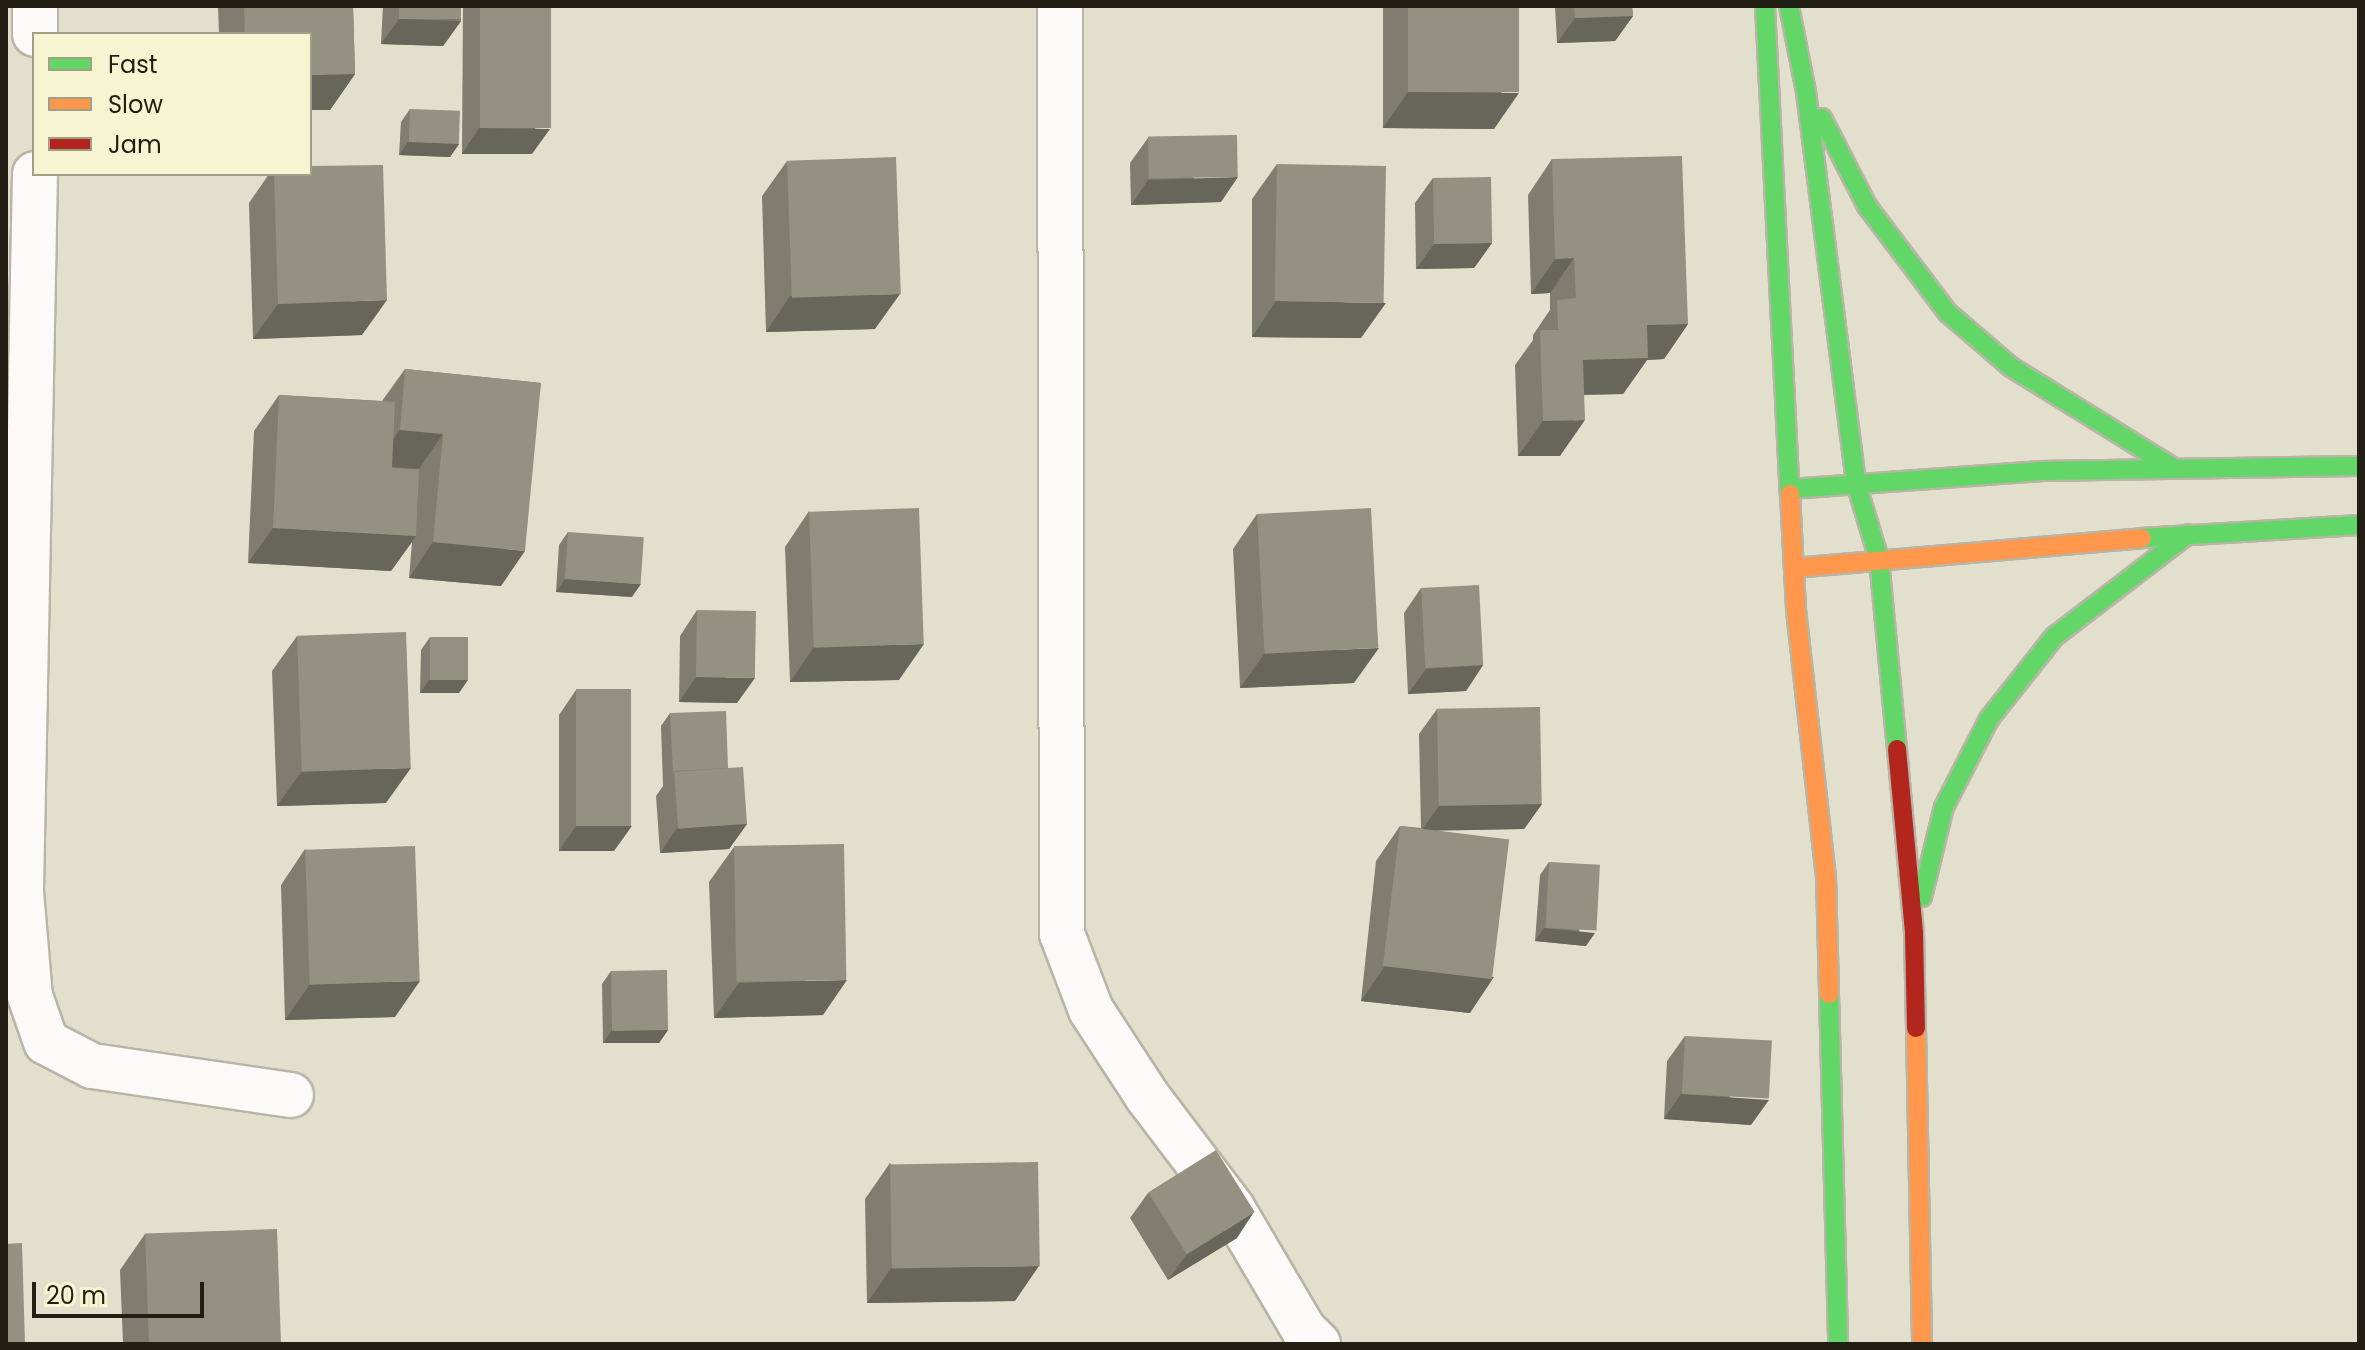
<!DOCTYPE html>
<style>
body{margin:0}
#map{position:relative;width:2365px;height:1350px;overflow:hidden;background:#e2e0cd;font-family:Poppins,sans-serif}
div>[style]{position:absolute}
.roads{filter:drop-shadow(2px 0 #b7b5a6) drop-shadow(-2px 0 #b7b5a6) drop-shadow(0 2px #b7b5a6) drop-shadow(0 -2px #b7b5a6)}
.street>*{height:44px;margin:-22px;padding:0 22px;transform-origin:22px;border-radius:22px;background:#fbfaf8}
.fast>*{height:18px;margin:-9px;padding:0 9px;transform-origin:9px;border-radius:9px;background:#63d668}
.slow>*{height:18px;margin:-9px;padding:0 9px;transform-origin:9px;border-radius:9px;background:#ff974d}
.jam>*{height:18px;margin:-9px;padding:0 9px;transform-origin:9px;border-radius:9px;background:#b3261e}
.wall>*{inset:0;background:#7e7d70}
.shaded-wall>*{inset:0;background:#66665b}
.building>*{inset:0;background:#929182;transform-origin:0 0}
span{translate:-50% -50%;white-space:nowrap;text-align:center;line-height:1.15;-webkit-text-stroke:8px #f7f4d2;paint-order:stroke}
.frame{position:absolute;inset:0;border:8px solid #211f13;pointer-events:none}
.legend{position:absolute;left:32px;top:32px;width:280px;height:144px;box-sizing:border-box;background:#f7f4d2;border:2px solid #a19f86;margin:0;padding:10px 14px;list-style:none;font-size:24px;color:#211f13}
.legend li{display:flex;align-items:center;gap:16px;height:40px}
.legend b{width:40px;border:2px solid #a19f86}
.scale{position:absolute;left:32px;top:1282px;width:172px;height:36px;box-sizing:border-box;border:4px solid #211f13;border-top:0;padding-left:10px;font-size:24px;line-height:28px;white-space:nowrap;color:#211f13;-webkit-text-stroke:6px #f7f4d2;paint-order:stroke}
</style>
<div id="map">
<div class="roads">
<div class="street">
<div style="left:35px;top:6px;width:28px;rotate:90deg"></div>
<div style="left:1060px;top:6px;width:928px;rotate:89.88deg"></div>
<div style="left:1062px;top:934px;width:81px;rotate:69.1deg"></div>
<div style="left:1091px;top:1010px;width:103px;rotate:56.9deg"></div>
<div style="left:1147px;top:1096px;width:141px;rotate:52.8deg"></div>
<div style="left:1232px;top:1208px;width:142px;rotate:59.5deg"></div>
<div style="left:1304px;top:1330px;width:20px;rotate:45deg"></div>
<div style="left:35px;top:174px;width:718px;rotate:91.12deg"></div>
<div style="left:21px;top:892px;width:104px;rotate:85.1deg"></div>
<div style="left:30px;top:996px;width:49px;rotate:70.8deg"></div>
<div style="left:46px;top:1042px;width:52px;rotate:27.6deg"></div>
<div style="left:92px;top:1066px;width:201px;rotate:8.3deg"></div>
</div>
<div class="fast">
<div style="left:1765px;top:6px;width:489px;rotate:87.1deg"></div>
<div style="left:1789px;top:6px;width:88px;rotate:78.8deg"></div>
<div style="left:1806px;top:92px;width:394px;rotate:82.7deg"></div>
<div style="left:1856px;top:483px;width:79px;rotate:73.2deg"></div>
<div style="left:1879px;top:559px;width:191px;rotate:84.6deg"></div>
<div style="left:1822px;top:118px;width:99px;rotate:62.9deg"></div>
<div style="left:1867px;top:206px;width:134px;rotate:52.9deg"></div>
<div style="left:1948px;top:313px;width:83px;rotate:40.6deg"></div>
<div style="left:2011px;top:367px;width:190px;rotate:31.8deg"></div>
<div style="left:1790px;top:489px;width:253px;rotate:-4.1deg"></div>
<div style="left:2042px;top:471px;width:317px;rotate:-0.9deg"></div>
<div style="left:2142px;top:538px;width:217px;rotate:-3.4deg"></div>
<div style="left:1922px;top:897px;width:93px;rotate:-76.3deg"></div>
<div style="left:1944px;top:807px;width:99px;rotate:-62.9deg"></div>
<div style="left:1989px;top:719px;width:105px;rotate:-51.6deg"></div>
<div style="left:2054px;top:637px;width:169px;rotate:-37.5deg"></div>
<div style="left:1829px;top:994px;width:350px;rotate:88.5deg"></div>
</div>
<div class="slow">
<div style="left:1790px;top:494px;width:116px;rotate:87deg"></div>
<div style="left:1796px;top:610px;width:269px;rotate:83.6deg"></div>
<div style="left:1826px;top:877px;width:117px;rotate:88.5deg"></div>
<div style="left:1794px;top:568px;width:349px;rotate:-4.9deg"></div>
<div style="left:1916px;top:1028px;width:316px;rotate:88.9deg"></div>
</div>
<div class="jam">
<div style="left:1897px;top:749px;width:185px;rotate:84.7deg"></div>
<div style="left:1914px;top:933px;width:95px;rotate:88.8deg"></div>
</div>
</div>
<div class="wall">
<div style="clip-path:polygon(218px 6px,353px 6px,355px 74px,330px 110px,310px 34px,219px 34px)"></div>
<div style="clip-path:polygon(383px 6px,461px 6px,461px 21px,443px 46px,381px 44px)"></div>
<div style="clip-path:polygon(463px 6px,551px 6px,532px 154px,462px 154px)"></div>
<div style="clip-path:polygon(1383px 6px,1519px 6px,1494px 129px,1383px 128px)"></div>
<div style="clip-path:polygon(1555px 6px,1632px 6px,1633px 16px,1615px 41px,1557px 43px)"></div>
<div style="clip-path:polygon(410px 109px,459px 144px,450px 157px,399px 155px,401px 122px)"></div>
<div style="clip-path:polygon(1148px 138px,1221px 202px,1131px 205px,1130px 163px)"></div>
<div style="clip-path:polygon(1552px 159px,1688px 324px,1664px 359px,1647px 360px,1623px 394px,1584px 395px,1560px 456px,1518px 456px,1515px 365px,1533px 340px,1533px 335px,1550px 310px,1550px 293px,1531px 294px,1528px 195px)"></div>
<div style="clip-path:polygon(787px 161px,875px 329px,766px 332px,762px 196px)"></div>
<div style="clip-path:polygon(1277px 164px,1361px 338px,1252px 337px,1252px 199px)"></div>
<div style="clip-path:polygon(269px 174px,310px 174px,362px 335px,253px 339px,249px 203px)"></div>
<div style="clip-path:polygon(1433px 178px,1492px 243px,1474px 268px,1416px 269px,1415px 203px)"></div>
<div style="clip-path:polygon(405px 369px,541px 383px,501px 586px,409px 578px,412px 542px,391px 571px,248px 563px,254px 431px,279px 395px,382px 401px)"></div>
<div style="clip-path:polygon(809px 511px,899px 680px,790px 682px,785px 547px)"></div>
<div style="clip-path:polygon(1257px 514px,1354px 683px,1240px 688px,1233px 549px)"></div>
<div style="clip-path:polygon(568px 532px,632px 597px,556px 592px,559px 545px)"></div>
<div style="clip-path:polygon(1421px 588px,1483px 665px,1466px 691px,1408px 694px,1404px 613px)"></div>
<div style="clip-path:polygon(697px 610px,737px 703px,679px 702px,680px 636px)"></div>
<div style="clip-path:polygon(297px 636px,386px 803px,277px 806px,272px 671px)"></div>
<div style="clip-path:polygon(430px 637px,459px 693px,420px 693px,421px 650px)"></div>
<div style="clip-path:polygon(576px 690px,614px 851px,559px 851px,559px 715px)"></div>
<div style="clip-path:polygon(1437px 709px,1542px 804px,1524px 829px,1438px 830px,1470px 1013px,1361px 1001px,1376px 861px,1400px 826px,1421px 828px,1419px 734px)"></div>
<div style="clip-path:polygon(670px 713px,728px 768px,747px 824px,729px 849px,660px 853px,656px 796px,663px 786px,661px 726px)"></div>
<div style="clip-path:polygon(734px 847px,823px 1015px,714px 1018px,709px 882px)"></div>
<div style="clip-path:polygon(305px 849px,395px 1017px,285px 1020px,281px 885px)"></div>
<div style="clip-path:polygon(1549px 862px,1586px 946px,1535px 941px,1540px 875px)"></div>
<div style="clip-path:polygon(611px 971px,668px 1030px,659px 1043px,603px 1043px,602px 984px)"></div>
<div style="clip-path:polygon(1685px 1036px,1751px 1125px,1664px 1119px,1667px 1061px)"></div>
<div style="clip-path:polygon(890px 1163px,1015px 1301px,867px 1303px,865px 1199px)"></div>
<div style="clip-path:polygon(1148px 1193px,1237px 1238px,1168px 1280px,1130px 1218px)"></div>
<div style="clip-path:polygon(145px 1234px,282px 1344px,123px 1344px,120px 1270px)"></div>
</div>
<div class="shaded-wall">
<div style="clip-path:polygon(1633px 16px,1615px 41px,1557px 43px,1575px 18px)"></div>
<div style="clip-path:polygon(399px 19px,461px 21px,443px 46px,381px 44px)"></div>
<div style="clip-path:polygon(355px 74px,330px 110px,310px 110px,310px 75px)"></div>
<div style="clip-path:polygon(1408px 92px,1519px 93px,1494px 129px,1383px 128px)"></div>
<div style="clip-path:polygon(479px 128px,550px 129px,532px 154px,462px 154px)"></div>
<div style="clip-path:polygon(408px 142px,459px 144px,450px 157px,399px 155px)"></div>
<div style="clip-path:polygon(1238px 177px,1221px 202px,1131px 205px,1148px 180px)"></div>
<div style="clip-path:polygon(1492px 243px,1474px 268px,1416px 269px,1434px 244px)"></div>
<div style="clip-path:polygon(1574px 258px,1550px 293px,1531px 294px,1555px 259px)"></div>
<div style="clip-path:polygon(900px 294px,875px 329px,766px 332px,790px 296px)"></div>
<div style="clip-path:polygon(387px 300px,362px 335px,253px 339px,278px 304px)"></div>
<div style="clip-path:polygon(1276px 301px,1386px 303px,1361px 338px,1252px 337px)"></div>
<div style="clip-path:polygon(1688px 324px,1664px 359px,1647px 360px,1623px 394px,1558px 395px,1583px 360px,1647px 325px)"></div>
<div style="clip-path:polygon(1585px 420px,1560px 456px,1518px 456px,1543px 421px)"></div>
<div style="clip-path:polygon(400px 430px,443px 434px,418px 470px,375px 465px)"></div>
<div style="clip-path:polygon(273px 528px,416px 536px,391px 571px,248px 563px)"></div>
<div style="clip-path:polygon(433px 542px,525px 551px,501px 586px,409px 578px)"></div>
<div style="clip-path:polygon(565px 579px,641px 584px,632px 597px,556px 592px)"></div>
<div style="clip-path:polygon(924px 644px,899px 680px,790px 682px,814px 647px)"></div>
<div style="clip-path:polygon(1379px 648px,1354px 683px,1240px 688px,1265px 653px)"></div>
<div style="clip-path:polygon(1483px 665px,1466px 691px,1408px 694px,1426px 669px)"></div>
<div style="clip-path:polygon(696px 677px,755px 678px,737px 703px,679px 702px)"></div>
<div style="clip-path:polygon(429px 680px,468px 680px,459px 693px,420px 693px)"></div>
<div style="clip-path:polygon(411px 768px,386px 803px,277px 806px,302px 771px)"></div>
<div style="clip-path:polygon(1542px 804px,1524px 829px,1421px 831px,1439px 806px)"></div>
<div style="clip-path:polygon(747px 824px,729px 849px,660px 853px,677px 828px)"></div>
<div style="clip-path:polygon(576px 826px,632px 826px,614px 851px,559px 851px)"></div>
<div style="clip-path:polygon(1544px 928px,1595px 933px,1586px 946px,1535px 941px)"></div>
<div style="clip-path:polygon(1385px 966px,1494px 977px,1470px 1013px,1361px 1001px)"></div>
<div style="clip-path:polygon(847px 980px,823px 1015px,714px 1018px,739px 983px)"></div>
<div style="clip-path:polygon(420px 981px,395px 1017px,285px 1020px,310px 984px)"></div>
<div style="clip-path:polygon(612px 1030px,668px 1030px,659px 1043px,603px 1043px)"></div>
<div style="clip-path:polygon(1681px 1094px,1769px 1100px,1751px 1125px,1664px 1119px)"></div>
<div style="clip-path:polygon(1254px 1212px,1237px 1238px,1168px 1280px,1186px 1255px)"></div>
<div style="clip-path:polygon(1039px 1266px,1015px 1301px,867px 1303px,892px 1267px)"></div>
</div>
<div class="building">
<div style="clip-path:polygon(244px 6px,353px 6px,355px 74px,310px 75px,310px 34px,245px 34px)"></div>
<div style="left:399px;top:6px;width:62px;height:13px"></div>
<div style="left:480px;top:6px;width:71px;height:122px"></div>
<div style="left:1408px;top:6px;width:111px;height:86px"></div>
<div style="clip-path:polygon(1574px 6px,1632px 6px,1633px 16px,1575px 18px)"></div>
<div style="left:410px;top:109px;width:50px;height:33px;rotate:2deg"></div>
<div style="left:1237px;top:135px;width:42px;height:89px;rotate:89deg"></div>
<div style="clip-path:polygon(1682px 156px,1688px 324px,1647px 325px,1648px 358px,1583px 360px,1585px 420px,1543px 421px,1540px 330px,1558px 330px,1557px 300px,1576px 298px,1574px 258px,1555px 259px,1552px 159px)"></div>
<div style="left:896px;top:157px;width:137px;height:109px;rotate:88deg"></div>
<div style="left:1277px;top:164px;width:109px;height:137px;rotate:1deg"></div>
<div style="clip-path:polygon(383px 165px,387px 300px,278px 304px,274px 174px,310px 174px,310px 166px)"></div>
<div style="left:1491px;top:177px;width:66px;height:58px;rotate:89deg"></div>
<div style="clip-path:polygon(405px 369px,541px 383px,525px 551px,433px 542px,443px 434px,400px 430px)"></div>
<div style="clip-path:polygon(279px 395px,395px 402px,392px 468px,419px 469px,416px 536px,273px 528px)"></div>
<div style="left:919px;top:508px;width:136px;height:110px;rotate:88deg"></div>
<div style="left:1371px;top:508px;width:140px;height:114px;rotate:87deg"></div>
<div style="left:568px;top:532px;width:76px;height:47px;rotate:4deg"></div>
<div style="left:1479px;top:585px;width:80px;height:58px;rotate:87deg"></div>
<div style="left:697px;top:610px;width:59px;height:67px;rotate:1deg"></div>
<div style="left:406px;top:632px;width:136px;height:109px;rotate:88deg"></div>
<div style="left:430px;top:637px;width:38px;height:43px"></div>
<div style="left:631px;top:689px;width:137px;height:55px;rotate:90deg"></div>
<div style="left:1540px;top:707px;width:97px;height:103px;rotate:89deg"></div>
<div style="clip-path:polygon(726px 711px,728px 768px,674px 771px,673px 773px,670px 713px)"></div>
<div style="left:743px;top:767px;width:57px;height:69px;rotate:86deg"></div>
<div style="left:1400px;top:826px;width:110px;height:141px;rotate:7deg"></div>
<div style="left:844px;top:844px;width:136px;height:110px;rotate:89deg"></div>
<div style="left:415px;top:846px;width:135px;height:110px;rotate:88deg"></div>
<div style="left:1549px;top:862px;width:51px;height:66px;rotate:3deg"></div>
<div style="left:667px;top:970px;width:60px;height:56px;rotate:89deg"></div>
<div style="left:1685px;top:1036px;width:87px;height:58px;rotate:3deg"></div>
<div style="left:1216px;top:1150px;width:73px;height:80px;rotate:58deg"></div>
<div style="left:1038px;top:1162px;width:104px;height:148px;rotate:89deg"></div>
<div style="left:277px;top:1229px;width:115px;height:132px;rotate:88deg"></div>
<div style="clip-path:polygon(22px 1243px,25px 1344px,6px 1344px,6px 1244px)"></div>
</div>
<div class="frame"></div>
<ul class="legend">
<li><b style="height:10px;background:#63d668"></b>Fast</li>
<li><b style="height:10px;background:#ff974d"></b>Slow</li>
<li><b style="height:10px;background:#b3261e"></b>Jam</li>
</ul>
<div class="scale">20 m</div>
</div>
